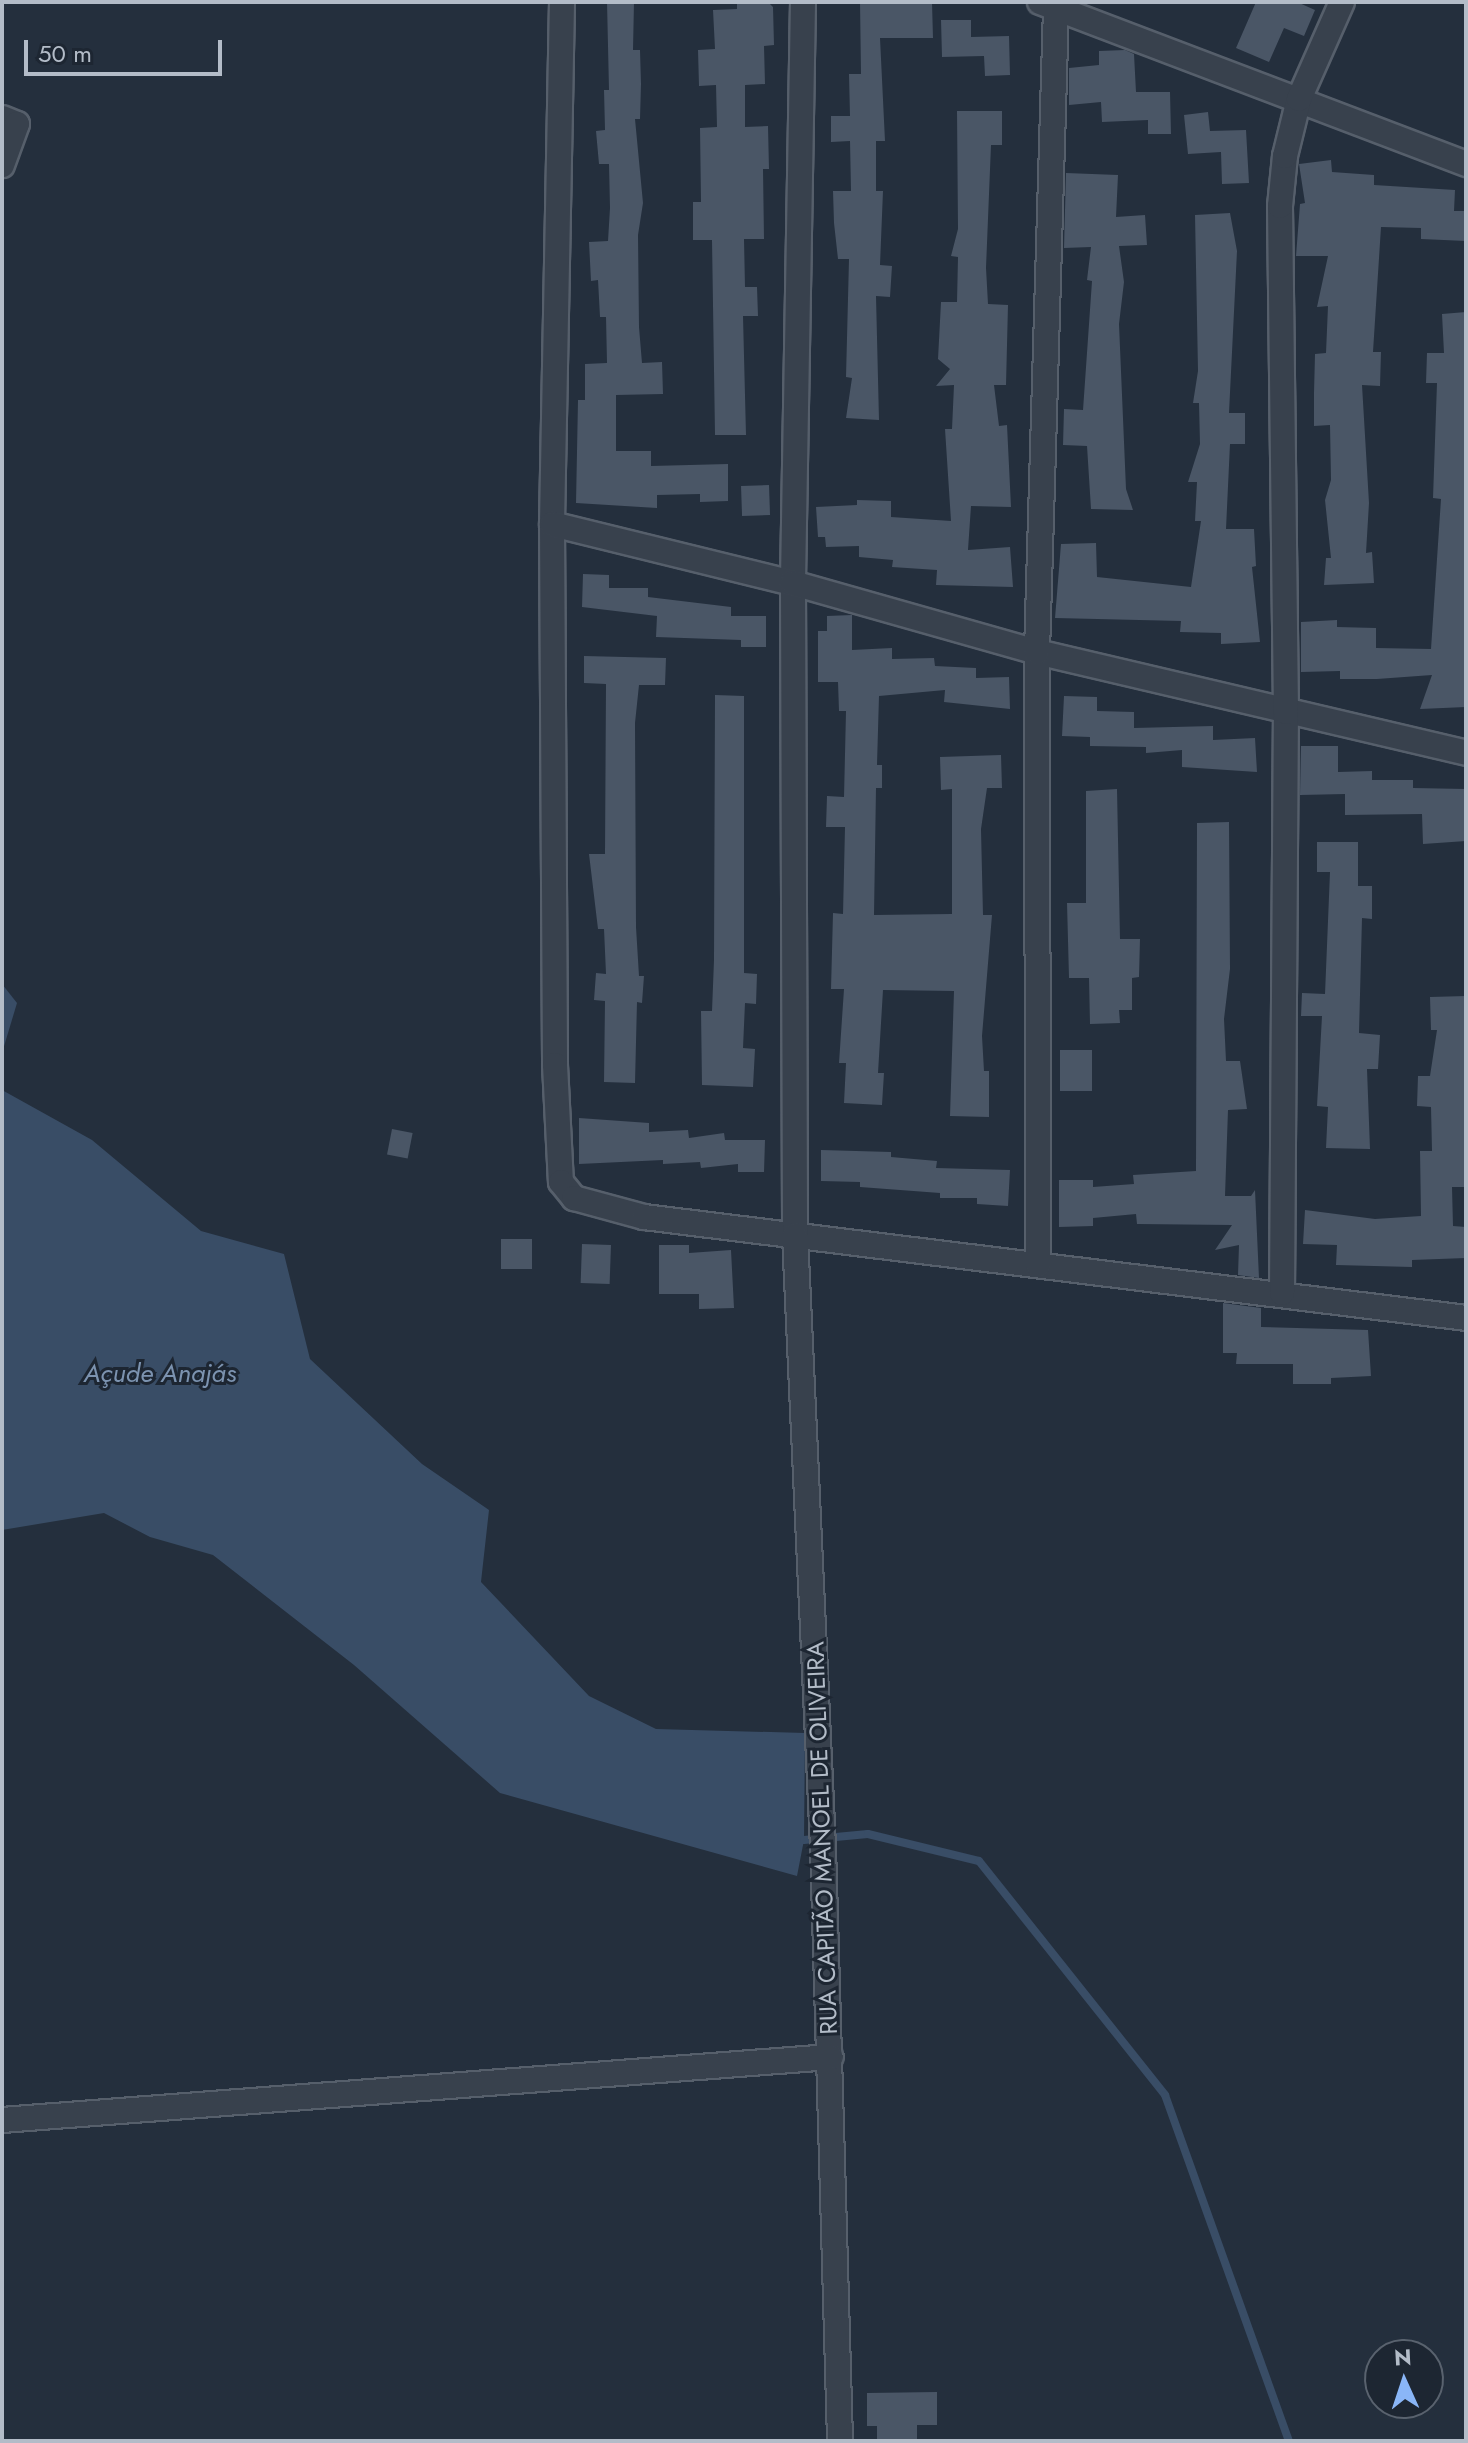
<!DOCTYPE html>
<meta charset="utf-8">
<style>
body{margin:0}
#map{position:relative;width:1468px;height:2443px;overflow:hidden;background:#242f3d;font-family:Jost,sans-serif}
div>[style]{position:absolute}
.water>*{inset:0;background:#394d66}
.stream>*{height:8px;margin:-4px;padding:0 4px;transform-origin:4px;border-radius:4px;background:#394d66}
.building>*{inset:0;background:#4a5666;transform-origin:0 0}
.roads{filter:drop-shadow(2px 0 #565f6b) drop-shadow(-2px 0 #565f6b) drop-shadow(0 2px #565f6b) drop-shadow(0 -2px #565f6b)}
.street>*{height:24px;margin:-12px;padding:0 12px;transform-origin:12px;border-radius:12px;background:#38414d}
span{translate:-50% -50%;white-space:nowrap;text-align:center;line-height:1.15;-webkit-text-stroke:6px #1d2632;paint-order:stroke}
.street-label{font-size:24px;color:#b3bcc8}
.water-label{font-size:26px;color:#7c93b0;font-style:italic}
.frame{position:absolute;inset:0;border:4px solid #b3bcc8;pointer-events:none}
.north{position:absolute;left:1364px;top:2339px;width:80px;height:80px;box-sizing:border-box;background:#1d2632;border:2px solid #59626e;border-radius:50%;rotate:357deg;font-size:22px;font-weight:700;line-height:32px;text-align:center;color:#b3bcc8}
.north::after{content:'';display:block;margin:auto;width:28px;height:36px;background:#8ab6f7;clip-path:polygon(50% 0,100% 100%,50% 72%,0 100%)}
.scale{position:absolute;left:24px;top:40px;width:198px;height:36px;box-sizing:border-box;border:4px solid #b3bcc8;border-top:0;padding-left:10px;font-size:24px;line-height:28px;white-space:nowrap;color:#b3bcc8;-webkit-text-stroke:6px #1d2632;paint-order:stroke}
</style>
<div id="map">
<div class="water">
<div style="clip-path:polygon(2px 984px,17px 1003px,2px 1053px)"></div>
<div style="clip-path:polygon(2px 1090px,92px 1140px,201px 1231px,284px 1254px,310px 1359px,422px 1464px,489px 1510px,481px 1582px,589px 1696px,656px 1729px,805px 1733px,804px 1840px,797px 1876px,500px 1793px,354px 1665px,213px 1555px,150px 1537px,104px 1513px,2px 1530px)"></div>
</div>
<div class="stream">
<div style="left:804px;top:1840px;width:64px;rotate:-5.4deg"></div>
<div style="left:868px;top:1834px;width:114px;rotate:13.7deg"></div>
<div style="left:979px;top:1861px;width:299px;rotate:51.5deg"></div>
<div style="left:1165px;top:2095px;width:368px;rotate:70.3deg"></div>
</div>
<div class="building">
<div style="clip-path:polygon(607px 2px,634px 2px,633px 50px,640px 50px,641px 84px,640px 119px,635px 119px,643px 203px,638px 235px,639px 327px,642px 363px,662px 362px,663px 394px,616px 395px,616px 451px,651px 451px,651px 466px,728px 464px,728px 501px,700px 502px,700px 494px,657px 495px,657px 508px,576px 503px,578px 400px,585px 400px,585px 364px,607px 363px,606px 317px,600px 317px,598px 280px,591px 281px,589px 242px,608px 241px,610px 208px,609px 164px,599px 164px,596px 131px,605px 130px,604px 90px,609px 90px)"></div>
<div style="clip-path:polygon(737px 2px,768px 2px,773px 7px,774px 45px,764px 46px,765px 84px,745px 85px,745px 127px,768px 126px,769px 169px,763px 169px,764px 239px,744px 239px,745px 287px,757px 287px,758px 316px,743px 316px,746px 435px,715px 435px,712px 240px,693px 240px,693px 202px,701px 202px,700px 128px,717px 127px,716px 85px,699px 86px,698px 50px,715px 49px,713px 10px,737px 9px)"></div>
<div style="clip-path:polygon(860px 2px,932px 2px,933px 38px,880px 38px,885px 141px,876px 141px,876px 191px,883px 191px,880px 265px,892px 266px,890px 297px,876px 296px,879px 420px,846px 418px,852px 378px,846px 377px,849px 259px,838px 259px,834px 223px,833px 191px,851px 191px,850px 141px,831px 142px,831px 116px,850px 116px,849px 74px,861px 74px)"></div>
<div style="clip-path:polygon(1256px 2px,1297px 2px,1315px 10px,1304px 36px,1284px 28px,1269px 62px,1236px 48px)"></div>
<div style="clip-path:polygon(941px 20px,971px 20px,971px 37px,1009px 36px,1010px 75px,985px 76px,984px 56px,942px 57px)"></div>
<div style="clip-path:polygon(1125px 50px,1134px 54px,1136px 92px,1170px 92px,1171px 134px,1148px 134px,1148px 120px,1102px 122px,1101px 102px,1069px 105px,1069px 68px,1099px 65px,1099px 51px)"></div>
<div style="clip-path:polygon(957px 111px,1002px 111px,1002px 145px,991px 145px,986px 268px,988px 304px,1008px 305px,1006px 385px,994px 385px,999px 426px,1007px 425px,1011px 507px,971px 506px,968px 550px,1010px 547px,1013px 587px,936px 585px,937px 570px,892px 567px,893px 560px,859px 557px,859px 546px,826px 547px,825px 537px,818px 537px,816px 507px,857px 505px,857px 500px,891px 501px,891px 517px,951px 521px,945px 429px,952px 429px,954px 385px,936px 386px,950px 369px,938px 359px,941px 302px,957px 302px,958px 257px,951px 256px,958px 229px)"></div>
<div style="clip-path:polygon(1208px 112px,1210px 131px,1246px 130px,1249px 183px,1222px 184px,1221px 152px,1188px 154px,1184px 115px)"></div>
<div style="clip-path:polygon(1331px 160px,1332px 172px,1374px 175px,1374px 185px,1455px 190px,1454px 211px,1466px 211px,1466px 241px,1421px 239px,1421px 228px,1381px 227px,1373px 352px,1381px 352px,1380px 386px,1362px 385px,1369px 503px,1366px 553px,1372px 552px,1374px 583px,1324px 585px,1326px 558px,1331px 558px,1325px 500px,1331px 480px,1330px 425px,1314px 426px,1314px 393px,1315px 354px,1326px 353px,1328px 306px,1317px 307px,1328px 256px,1296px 256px,1300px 204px,1305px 203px,1299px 164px)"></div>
<div style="clip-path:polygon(1066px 173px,1118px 175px,1116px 217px,1145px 215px,1147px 245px,1119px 246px,1124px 282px,1119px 324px,1126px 489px,1133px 510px,1091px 509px,1087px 446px,1063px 445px,1064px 409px,1083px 410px,1092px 281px,1087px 280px,1091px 247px,1064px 248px)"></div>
<div style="clip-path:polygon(1230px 213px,1237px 251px,1229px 413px,1245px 413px,1245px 444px,1230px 444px,1226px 529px,1254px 529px,1256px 566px,1252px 567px,1260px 642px,1221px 644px,1221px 633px,1180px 632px,1181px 621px,1055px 618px,1061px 544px,1096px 543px,1097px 577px,1191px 587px,1201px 521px,1195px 521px,1197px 482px,1188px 482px,1200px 444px,1199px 403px,1193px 403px,1198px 371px,1195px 215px)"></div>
<div style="clip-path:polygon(1466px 312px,1466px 707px,1420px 709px,1432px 675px,1377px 679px,1340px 679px,1340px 671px,1301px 672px,1301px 622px,1337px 620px,1337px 627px,1376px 628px,1376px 648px,1431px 649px,1441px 499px,1433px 498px,1437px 383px,1426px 383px,1427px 353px,1444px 353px,1442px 314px)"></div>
<div style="left:769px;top:485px;width:30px;height:28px;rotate:88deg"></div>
<div style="clip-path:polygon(583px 574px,609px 575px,609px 588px,648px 588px,648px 597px,731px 607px,731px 616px,766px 616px,766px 647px,741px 647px,741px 640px,656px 637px,657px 616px,582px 607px)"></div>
<div style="clip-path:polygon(852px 615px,852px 650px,892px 648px,892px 659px,934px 658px,935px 666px,976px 668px,976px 678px,1009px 677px,1010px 709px,944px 702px,945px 690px,879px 696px,877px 765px,882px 765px,882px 788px,876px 788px,874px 915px,952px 914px,952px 789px,941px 790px,940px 757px,1001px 755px,1002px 788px,987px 788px,981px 829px,983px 915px,992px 915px,982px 1036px,984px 1071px,989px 1071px,989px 1117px,950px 1116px,954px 991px,883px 990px,878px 1073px,884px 1073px,882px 1105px,844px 1103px,846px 1063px,839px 1063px,844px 989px,831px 989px,833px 913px,843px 914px,845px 827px,826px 827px,827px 796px,844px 797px,846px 711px,839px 711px,838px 682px,818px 682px,818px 631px,827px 631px,827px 616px)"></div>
<div style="clip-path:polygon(584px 656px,666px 658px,665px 685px,639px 685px,635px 723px,636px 927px,639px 976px,644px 976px,642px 1003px,637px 1002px,635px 1083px,604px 1082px,605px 1001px,594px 1000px,596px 973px,606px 974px,604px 929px,598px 929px,589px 854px,605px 854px,606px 684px,584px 683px)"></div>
<div style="clip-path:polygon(715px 695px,744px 696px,744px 973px,757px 974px,756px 1004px,745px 1003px,743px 1048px,755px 1049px,753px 1087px,702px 1085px,701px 1011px,712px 1011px,714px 960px)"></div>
<div style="clip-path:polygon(1064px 696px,1097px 697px,1097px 711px,1134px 712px,1134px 728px,1213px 726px,1213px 740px,1255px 738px,1257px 772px,1182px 767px,1182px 750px,1146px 753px,1146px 747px,1090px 746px,1090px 737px,1062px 736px)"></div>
<div style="clip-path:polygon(1301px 746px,1338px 746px,1338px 772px,1372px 771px,1372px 780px,1413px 780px,1413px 788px,1466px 789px,1466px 841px,1423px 844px,1422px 814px,1345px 815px,1345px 794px,1300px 795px)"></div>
<div style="clip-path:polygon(1117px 789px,1120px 939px,1140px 939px,1139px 977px,1132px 978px,1132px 1010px,1119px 1010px,1120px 1023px,1090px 1024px,1089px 978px,1069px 978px,1067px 903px,1086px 903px,1086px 791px)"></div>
<div style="clip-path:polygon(1229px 822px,1230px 969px,1224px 1019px,1226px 1061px,1240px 1061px,1247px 1109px,1228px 1110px,1225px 1196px,1251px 1196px,1255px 1190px,1259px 1278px,1238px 1275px,1239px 1245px,1215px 1250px,1232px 1225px,1137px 1224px,1136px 1214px,1093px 1218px,1093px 1226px,1059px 1227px,1059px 1180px,1093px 1180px,1093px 1187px,1134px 1184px,1133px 1175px,1196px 1171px,1197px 823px)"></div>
<div style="clip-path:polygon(1317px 842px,1358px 842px,1358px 886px,1372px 886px,1372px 919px,1362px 918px,1359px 1033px,1380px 1035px,1378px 1069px,1367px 1069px,1370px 1149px,1326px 1148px,1328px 1107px,1317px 1106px,1322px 1016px,1301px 1016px,1302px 993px,1325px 994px,1330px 872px,1317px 872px)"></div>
<div style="clip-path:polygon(1466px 996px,1466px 1187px,1452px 1187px,1453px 1226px,1466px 1227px,1466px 1258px,1412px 1260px,1412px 1267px,1336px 1265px,1337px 1245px,1303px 1244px,1305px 1210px,1375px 1219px,1421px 1216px,1420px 1151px,1432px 1151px,1431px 1107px,1417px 1106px,1418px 1076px,1430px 1076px,1437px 1030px,1431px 1030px,1430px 997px)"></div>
<div style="left:1060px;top:1050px;width:32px;height:41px"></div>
<div style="clip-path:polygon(579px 1118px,649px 1123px,649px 1132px,688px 1130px,689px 1138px,724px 1133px,725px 1140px,765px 1140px,764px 1172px,738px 1172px,738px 1164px,701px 1168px,700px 1162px,663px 1164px,663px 1160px,579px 1164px)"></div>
<div style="left:392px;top:1129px;width:21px;height:26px;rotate:11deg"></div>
<div style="clip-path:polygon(821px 1150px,891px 1152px,891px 1157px,937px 1161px,936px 1168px,1010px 1170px,1008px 1206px,977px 1204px,977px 1198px,940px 1198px,940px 1193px,860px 1187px,860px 1182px,821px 1181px)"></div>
<div style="left:501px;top:1239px;width:31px;height:30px"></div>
<div style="left:582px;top:1244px;width:29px;height:39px;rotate:2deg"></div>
<div style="clip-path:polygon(659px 1245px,689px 1245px,689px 1253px,731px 1250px,734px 1308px,699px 1309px,699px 1294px,659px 1294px)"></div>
<div style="clip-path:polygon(1223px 1303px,1261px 1308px,1261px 1327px,1368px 1330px,1371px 1376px,1331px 1378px,1331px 1384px,1293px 1384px,1293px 1364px,1236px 1364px,1237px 1353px,1223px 1353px)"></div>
<div style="clip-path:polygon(937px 2392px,937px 2425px,917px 2425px,917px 2441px,877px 2441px,877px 2426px,867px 2426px,867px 2393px)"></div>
</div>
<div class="roads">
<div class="street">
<div style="left:562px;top:2px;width:522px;rotate:91.1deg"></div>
<div style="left:552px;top:524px;width:541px;rotate:89.68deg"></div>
<div style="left:555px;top:1065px;width:117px;rotate:87.1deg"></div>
<div style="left:561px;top:1182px;width:21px;rotate:51deg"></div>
<div style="left:574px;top:1198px;width:73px;rotate:15.2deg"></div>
<div style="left:644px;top:1217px;width:828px;rotate:7deg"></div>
<div style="left:803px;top:2px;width:581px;rotate:90.99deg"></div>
<div style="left:793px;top:583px;width:652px;rotate:89.82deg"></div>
<div style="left:795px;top:1235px;width:612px;rotate:87.38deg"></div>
<div style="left:823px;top:1846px;width:595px;rotate:88.36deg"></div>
<div style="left:1040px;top:2px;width:456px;rotate:20.8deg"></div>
<div style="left:2px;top:118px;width:16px;rotate:22deg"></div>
<div style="left:17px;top:124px;width:44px;rotate:110.1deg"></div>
<div style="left:552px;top:524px;width:248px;rotate:13.8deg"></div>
<div style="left:793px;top:583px;width:254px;rotate:15.8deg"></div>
<div style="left:1037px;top:652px;width:441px;rotate:13.2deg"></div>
<div style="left:1038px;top:1265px;width:613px;rotate:-90.09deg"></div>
<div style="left:1037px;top:652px;width:644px;rotate:-88.31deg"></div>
<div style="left:1282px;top:1293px;width:581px;rotate:-89.61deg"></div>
<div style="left:1286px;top:712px;width:506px;rotate:-90.68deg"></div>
<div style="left:1280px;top:206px;width:50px;rotate:-84.3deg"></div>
<div style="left:1285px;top:156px;width:59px;rotate:-76.2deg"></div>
<div style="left:1299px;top:99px;width:106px;rotate:-66.1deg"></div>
<div style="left:2px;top:2120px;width:831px;rotate:-4.35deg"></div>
</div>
</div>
<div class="street-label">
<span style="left:822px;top:1838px;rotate:-92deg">RUA CAPITÃO MANOEL DE OLIVEIRA</span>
</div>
<div class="water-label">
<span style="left:160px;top:1374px">Açude Anajás</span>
</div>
<div class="frame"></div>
<div class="north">N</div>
<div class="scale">50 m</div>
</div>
